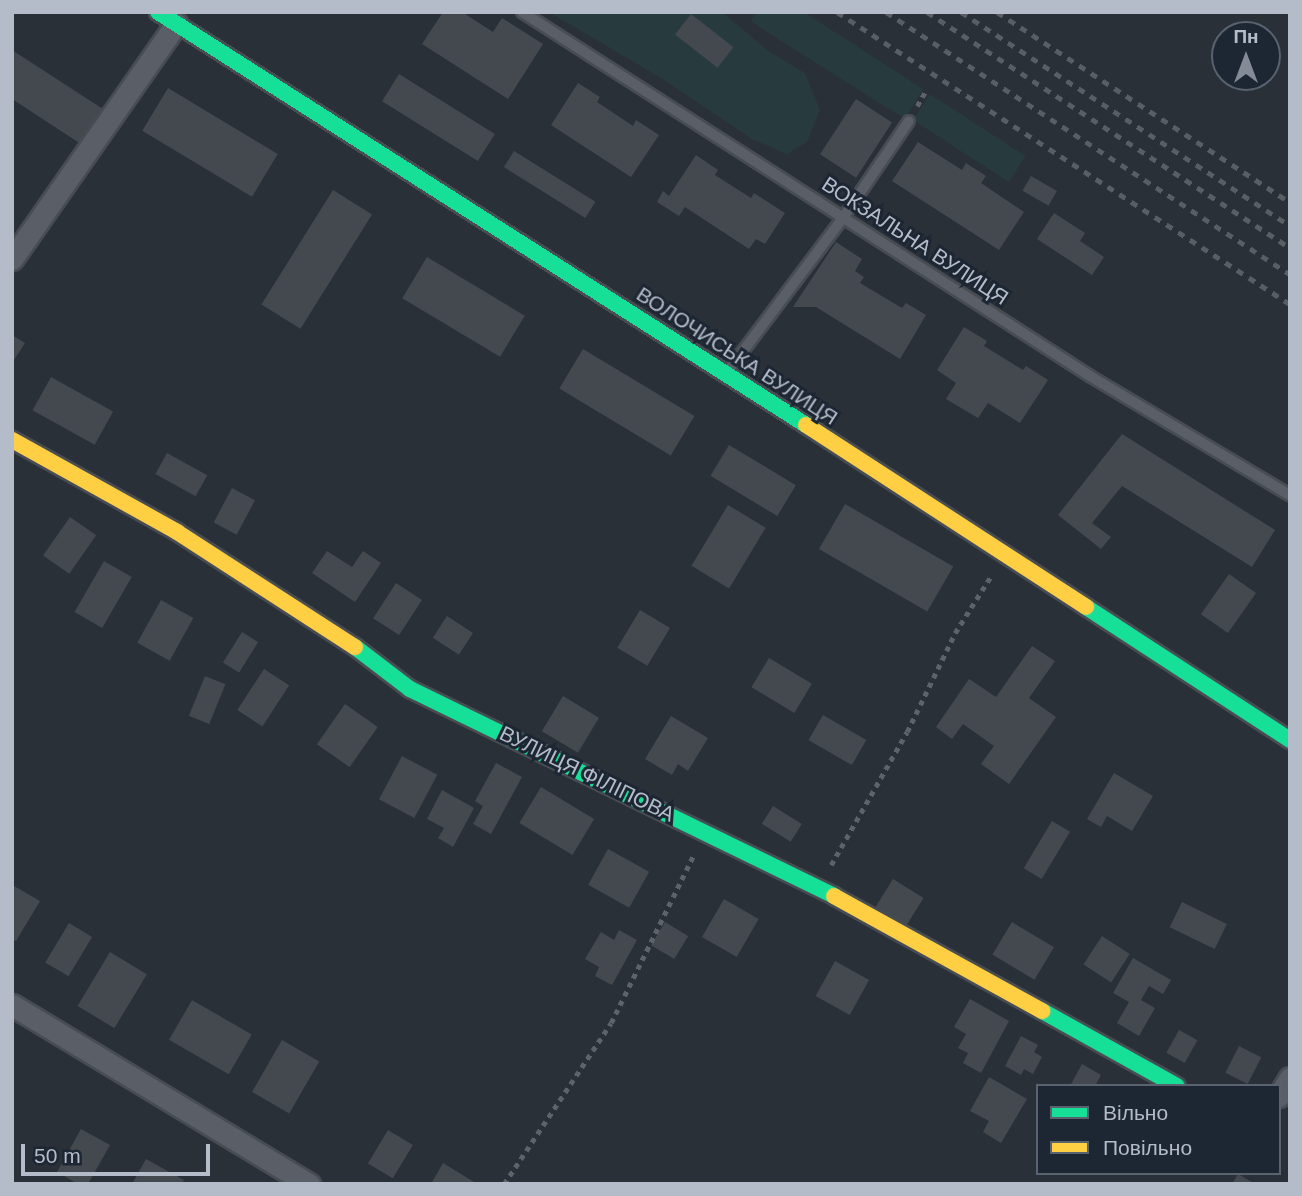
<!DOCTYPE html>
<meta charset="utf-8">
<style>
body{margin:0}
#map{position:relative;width:1302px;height:1196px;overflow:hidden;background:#2a3038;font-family:Helvetica,sans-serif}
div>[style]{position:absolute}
.green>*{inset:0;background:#273a3e;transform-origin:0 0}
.building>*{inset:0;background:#444950;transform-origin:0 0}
.path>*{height:4.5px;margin-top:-2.25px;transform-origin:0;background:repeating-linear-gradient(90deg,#5d636a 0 5px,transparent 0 10px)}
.roads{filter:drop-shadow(2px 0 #484c53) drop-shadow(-2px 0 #484c53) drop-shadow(0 2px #484c53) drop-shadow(0 -2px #484c53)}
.lane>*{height:10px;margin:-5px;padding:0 5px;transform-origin:5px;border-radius:5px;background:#5a5e66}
.street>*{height:21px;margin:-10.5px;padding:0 10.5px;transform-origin:10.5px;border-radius:10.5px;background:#5a5e66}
.fast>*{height:16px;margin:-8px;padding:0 8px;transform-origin:8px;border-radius:8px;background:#16e098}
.slow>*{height:16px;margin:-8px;padding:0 8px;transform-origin:8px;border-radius:8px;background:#ffcf43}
.rail>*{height:5px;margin-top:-2.5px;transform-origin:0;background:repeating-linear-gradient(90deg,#595d64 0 7px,transparent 0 14px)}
span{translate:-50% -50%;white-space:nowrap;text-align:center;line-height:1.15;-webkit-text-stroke:6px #1d2633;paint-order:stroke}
.street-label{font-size:21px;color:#b4bcc9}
.frame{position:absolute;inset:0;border:14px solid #b4bcc9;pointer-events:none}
.legend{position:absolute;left:1036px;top:1084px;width:245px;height:91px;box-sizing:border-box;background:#1d2633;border:2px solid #59626f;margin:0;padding:9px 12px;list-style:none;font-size:21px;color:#b4bcc9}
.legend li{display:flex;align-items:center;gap:14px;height:35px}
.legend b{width:35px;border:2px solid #59626f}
.north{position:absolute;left:1211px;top:21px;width:70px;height:70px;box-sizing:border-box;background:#1d2633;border:2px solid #59626f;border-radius:50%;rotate:0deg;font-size:19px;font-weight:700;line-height:28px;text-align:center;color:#b4bcc9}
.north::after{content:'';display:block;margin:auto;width:24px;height:32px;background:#848b96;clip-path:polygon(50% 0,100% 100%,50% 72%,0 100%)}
.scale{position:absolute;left:21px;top:1144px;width:189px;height:32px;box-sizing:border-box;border:4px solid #b4bcc9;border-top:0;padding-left:9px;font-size:21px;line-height:24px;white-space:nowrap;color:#b4bcc9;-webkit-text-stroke:5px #1d2633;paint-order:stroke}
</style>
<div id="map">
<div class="green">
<div style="clip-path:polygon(549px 12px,722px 12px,768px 51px,805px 73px,820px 110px,807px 142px,787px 154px,752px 139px,661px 78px)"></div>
<div style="clip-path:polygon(757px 12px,804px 12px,923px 89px,905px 119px,773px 36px,751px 21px)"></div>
<div style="left:930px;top:94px;width:114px;height:31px;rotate:33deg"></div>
</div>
<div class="building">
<div style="clip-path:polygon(443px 12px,462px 12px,493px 32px,502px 18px,543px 44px,508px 99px,422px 44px)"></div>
<div style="left:691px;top:14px;width:54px;height:26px;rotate:38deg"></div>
<div style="clip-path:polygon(12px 50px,106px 111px,84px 146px,12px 99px)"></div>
<div style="left:399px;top:74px;width:113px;height:32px;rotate:32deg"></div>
<div style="clip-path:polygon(578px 83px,600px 97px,597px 102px,633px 126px,636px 120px,659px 135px,631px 177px,551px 125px)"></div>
<div style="left:168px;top:88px;width:128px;height:50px;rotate:31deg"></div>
<div style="left:856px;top:99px;width:43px;height:66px;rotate:33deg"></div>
<div style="clip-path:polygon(918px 142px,962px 170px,966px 163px,986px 176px,981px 183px,1024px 212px,999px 250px,892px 181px)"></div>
<div style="left:514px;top:151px;width:96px;height:19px;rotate:32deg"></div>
<div style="clip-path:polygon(696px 155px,718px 170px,715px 175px,751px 198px,754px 193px,785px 213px,765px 244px,756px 239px,749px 249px,685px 207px,679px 216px,657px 202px,663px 191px,669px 196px)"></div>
<div style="left:1031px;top:176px;width:30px;height:17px;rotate:30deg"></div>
<div style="left:333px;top:190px;width:46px;height:135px;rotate:32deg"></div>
<div style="clip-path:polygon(1054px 213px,1085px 233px,1080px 241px,1104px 257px,1092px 275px,1037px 239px)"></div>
<div style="clip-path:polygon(836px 242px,862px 259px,855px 271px,864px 277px,860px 283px,902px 308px,906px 303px,926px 315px,900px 359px,816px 307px,793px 307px)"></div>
<div style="left:427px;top:257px;width:114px;height:48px;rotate:31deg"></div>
<div style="clip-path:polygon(964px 327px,987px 341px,984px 346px,1023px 370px,1026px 366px,1048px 380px,1020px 423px,988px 403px,978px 418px,946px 399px,956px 383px,937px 370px)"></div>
<div style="clip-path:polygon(12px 335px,25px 343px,12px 363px)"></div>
<div style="left:583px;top:349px;width:130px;height:46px;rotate:31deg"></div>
<div style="left:51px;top:377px;width:71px;height:38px;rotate:29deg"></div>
<div style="clip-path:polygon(1122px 434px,1275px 530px,1252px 567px,1122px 486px,1092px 523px,1111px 537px,1101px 549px,1058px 515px)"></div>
<div style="left:729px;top:445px;width:78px;height:36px;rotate:31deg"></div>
<div style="left:167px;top:453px;width:46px;height:24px;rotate:29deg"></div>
<div style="left:232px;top:488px;width:26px;height:39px;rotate:28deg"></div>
<div style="left:845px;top:504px;width:125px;height:52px;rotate:30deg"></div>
<div style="left:728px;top:505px;width:44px;height:71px;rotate:31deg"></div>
<div style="left:70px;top:517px;width:32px;height:47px;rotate:35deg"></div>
<div style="clip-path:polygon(327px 551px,352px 567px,363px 551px,381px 563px,355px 602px,312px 573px)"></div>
<div style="left:104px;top:561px;width:32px;height:59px;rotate:30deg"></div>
<div style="left:1229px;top:574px;width:33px;height:49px;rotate:35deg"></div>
<div style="left:396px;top:583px;width:31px;height:42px;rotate:33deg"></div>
<div style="left:161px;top:600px;width:37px;height:49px;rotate:29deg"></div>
<div style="left:640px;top:610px;width:35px;height:44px;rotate:31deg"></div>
<div style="left:447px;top:616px;width:31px;height:26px;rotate:33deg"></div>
<div style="left:242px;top:632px;width:19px;height:36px;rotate:32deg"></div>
<div style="clip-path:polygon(1032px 646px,1055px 661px,1029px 698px,1056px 717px,1009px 784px,981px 764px,994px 746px,963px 724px,952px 739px,936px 727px,969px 679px,996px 697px)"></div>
<div style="left:769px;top:658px;width:50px;height:34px;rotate:31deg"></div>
<div style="left:264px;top:669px;width:30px;height:49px;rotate:33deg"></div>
<div style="left:205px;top:676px;width:22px;height:43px;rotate:22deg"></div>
<div style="left:563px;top:696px;width:42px;height:41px;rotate:31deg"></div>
<div style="left:345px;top:704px;width:40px;height:49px;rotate:35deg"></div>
<div style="left:823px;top:715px;width:50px;height:29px;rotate:30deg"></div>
<div style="clip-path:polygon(671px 716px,708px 738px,688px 771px,678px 764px,672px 775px,645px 759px)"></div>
<div style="left:402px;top:756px;width:40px;height:49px;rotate:28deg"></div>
<div style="clip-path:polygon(496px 763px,522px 777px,491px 834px,473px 824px,483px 806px,475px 801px)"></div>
<div style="clip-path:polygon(1114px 773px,1153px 796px,1132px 831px,1107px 816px,1101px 827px,1087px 819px)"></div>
<div style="left:541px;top:787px;width:62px;height:42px;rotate:31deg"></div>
<div style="clip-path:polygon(442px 790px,474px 808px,453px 847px,438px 838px,444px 828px,427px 819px)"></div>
<div style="left:773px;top:806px;width:34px;height:21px;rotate:32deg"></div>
<div style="left:1052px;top:821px;width:21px;height:55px;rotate:31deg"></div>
<div style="left:608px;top:849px;width:47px;height:41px;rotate:29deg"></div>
<div style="left:893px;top:879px;width:36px;height:38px;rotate:32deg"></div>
<div style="clip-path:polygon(14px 886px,40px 901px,16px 941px,12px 939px)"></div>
<div style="left:724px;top:899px;width:40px;height:44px;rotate:30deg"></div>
<div style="left:1182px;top:902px;width:50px;height:28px;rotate:26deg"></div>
<div style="left:665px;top:922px;width:27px;height:27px;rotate:31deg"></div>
<div style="left:1012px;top:922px;width:49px;height:38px;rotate:31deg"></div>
<div style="left:69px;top:923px;width:27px;height:46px;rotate:31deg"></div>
<div style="clip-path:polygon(619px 930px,637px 940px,612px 985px,595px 976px,599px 967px,585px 959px,601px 932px,614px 940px)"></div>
<div style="left:1102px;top:936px;width:33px;height:34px;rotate:33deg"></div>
<div style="left:110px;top:952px;width:43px;height:63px;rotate:31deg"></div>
<div style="clip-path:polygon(1133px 958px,1171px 980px,1163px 994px,1149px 986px,1141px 1000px,1155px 1008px,1139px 1036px,1117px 1023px,1129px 1002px,1113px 993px)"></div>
<div style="left:835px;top:961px;width:39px;height:40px;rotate:29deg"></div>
<div style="clip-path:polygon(970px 999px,1009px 1021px,981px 1073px,963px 1063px,968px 1053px,958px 1048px,966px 1034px,954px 1027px)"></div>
<div style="left:192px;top:1000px;width:69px;height:46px;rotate:30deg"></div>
<div style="left:1179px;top:1030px;width:21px;height:26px;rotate:29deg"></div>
<div style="clip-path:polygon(1021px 1036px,1038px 1045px,1034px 1052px,1042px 1057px,1033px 1074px,1024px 1069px,1021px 1075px,1005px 1066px)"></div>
<div style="left:282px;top:1040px;width:43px;height:60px;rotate:30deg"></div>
<div style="left:1239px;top:1046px;width:25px;height:30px;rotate:27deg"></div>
<div style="clip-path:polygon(1082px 1064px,1101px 1075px,1095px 1086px,1070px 1086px)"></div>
<div style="clip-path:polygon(989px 1077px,1027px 1099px,1001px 1143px,983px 1132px,989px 1121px,970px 1111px)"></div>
<div style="clip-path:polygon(81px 1129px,110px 1145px,88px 1184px,78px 1184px,57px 1172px)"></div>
<div style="left:388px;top:1130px;width:29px;height:39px;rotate:31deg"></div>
<div style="clip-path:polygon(146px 1159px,184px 1180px,182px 1184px,132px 1184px)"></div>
<div style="clip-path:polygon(443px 1163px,474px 1182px,473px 1184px,431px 1184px)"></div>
<div style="clip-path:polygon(1238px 1174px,1255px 1184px,1232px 1184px)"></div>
</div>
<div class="path">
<div style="left:917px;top:106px;width:16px;rotate:-60deg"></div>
<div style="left:831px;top:865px;width:153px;rotate:-60.3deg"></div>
<div style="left:907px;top:732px;width:110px;rotate:-64.1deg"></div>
<div style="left:955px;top:633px;width:67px;rotate:-57.7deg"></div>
<div style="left:504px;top:1184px;width:193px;rotate:-56.4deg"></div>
<div style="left:611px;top:1023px;width:188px;rotate:-63.8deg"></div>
</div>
<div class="roads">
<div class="lane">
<div style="left:522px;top:12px;width:675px;rotate:32.65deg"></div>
<div style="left:1090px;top:376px;width:233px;rotate:30.8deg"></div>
<div style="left:728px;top:371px;width:191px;rotate:-53.1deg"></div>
<div style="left:843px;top:218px;width:117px;rotate:-55.8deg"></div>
</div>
<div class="street">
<div style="left:12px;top:259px;width:287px;rotate:-55.1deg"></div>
<div style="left:12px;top:1005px;width:347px;rotate:31.1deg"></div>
<div style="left:1279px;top:1096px;width:21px;rotate:-59deg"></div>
</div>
<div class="fast">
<div style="left:158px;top:12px;width:768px;rotate:32.51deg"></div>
<div style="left:1086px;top:607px;width:244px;rotate:33.1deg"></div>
<div style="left:355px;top:647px;width:69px;rotate:37.4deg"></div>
<div style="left:410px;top:689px;width:472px;rotate:26deg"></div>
<div style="left:1042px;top:1011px;width:154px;rotate:29.1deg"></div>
</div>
<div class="slow">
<div style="left:806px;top:425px;width:334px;rotate:33deg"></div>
<div style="left:12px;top:440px;width:189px;rotate:29.1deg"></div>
<div style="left:177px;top:532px;width:212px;rotate:32.9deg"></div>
<div style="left:834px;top:896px;width:238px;rotate:28.9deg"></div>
</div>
</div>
<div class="rail">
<div style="left:837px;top:12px;width:539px;rotate:32.81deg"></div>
<div style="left:886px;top:12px;width:482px;rotate:33deg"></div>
<div style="left:927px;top:12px;width:433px;rotate:33deg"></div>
<div style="left:961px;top:12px;width:392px;rotate:33deg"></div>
<div style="left:997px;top:12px;width:349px;rotate:33deg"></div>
</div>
<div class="street-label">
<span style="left:915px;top:241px;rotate:33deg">ВОКЗАЛЬНА ВУЛИЦЯ</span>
<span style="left:737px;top:356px;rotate:33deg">ВОЛОЧИСЬКА ВУЛИЦЯ</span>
<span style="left:587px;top:774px;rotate:26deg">ВУЛИЦЯ ФІЛІПОВА</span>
</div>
<div class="frame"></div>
<ul class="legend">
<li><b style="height:9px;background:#16e098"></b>Вільно</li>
<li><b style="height:9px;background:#ffcf43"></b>Повільно</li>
</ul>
<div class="north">Пн</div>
<div class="scale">50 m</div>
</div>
